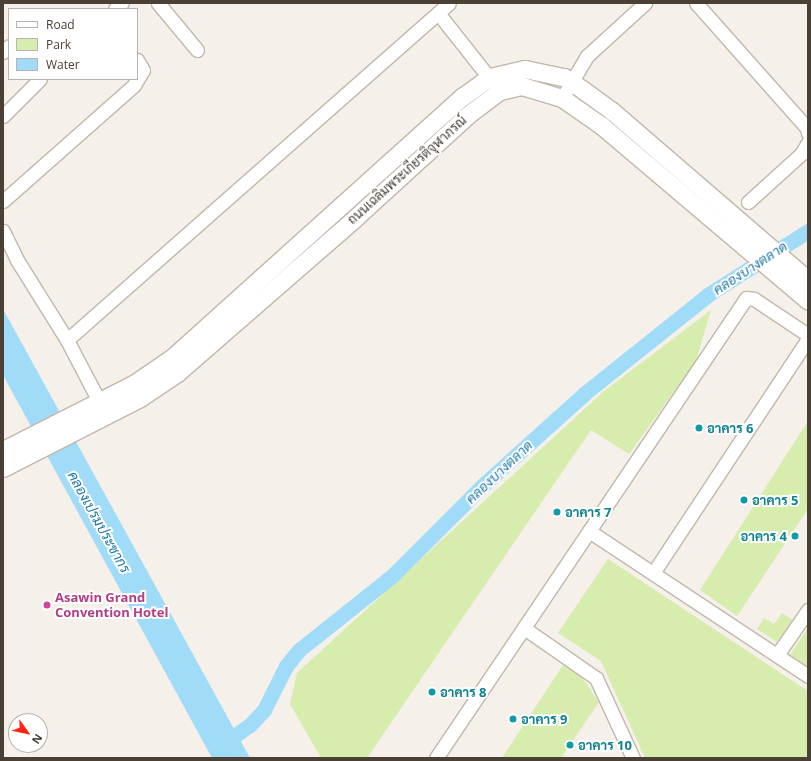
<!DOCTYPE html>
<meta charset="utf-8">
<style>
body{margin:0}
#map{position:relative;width:811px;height:761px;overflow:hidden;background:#f5f0e9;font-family:"Open Sans",Sarabun,sans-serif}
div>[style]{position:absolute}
.green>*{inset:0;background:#d6edae}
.water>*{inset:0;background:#a0dbf7}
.canal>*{height:15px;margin:-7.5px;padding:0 7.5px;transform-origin:7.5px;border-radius:7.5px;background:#a0dbf7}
.roads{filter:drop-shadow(1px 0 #c2b7aa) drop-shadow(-1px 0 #c2b7aa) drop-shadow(0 1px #c2b7aa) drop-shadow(0 -1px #c2b7aa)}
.minor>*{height:13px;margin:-6.5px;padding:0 6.5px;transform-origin:6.5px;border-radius:6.5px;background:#fff}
.tertiary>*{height:17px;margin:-8.5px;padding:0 8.5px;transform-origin:8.5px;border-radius:8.5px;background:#fff}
.dots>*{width:11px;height:11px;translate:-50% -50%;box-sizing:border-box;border:2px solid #fff;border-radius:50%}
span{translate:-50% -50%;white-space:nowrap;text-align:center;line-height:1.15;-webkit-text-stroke:4px #fff;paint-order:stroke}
.street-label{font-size:13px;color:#4a4036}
.culture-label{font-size:13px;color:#0d838f;font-weight:700}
.left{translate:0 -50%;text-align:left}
.right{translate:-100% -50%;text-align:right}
.hotel-label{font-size:13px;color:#b23c85;font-weight:700}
.water-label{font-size:14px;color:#227aa6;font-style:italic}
.frame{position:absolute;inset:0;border:4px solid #4a4036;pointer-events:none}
.legend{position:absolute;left:8px;top:8px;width:130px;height:72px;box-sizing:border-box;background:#fff;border:1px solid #b7b3af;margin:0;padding:5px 7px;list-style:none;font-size:12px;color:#4a4036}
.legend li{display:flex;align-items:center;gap:8px;height:20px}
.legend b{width:20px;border:1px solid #b7b3af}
.north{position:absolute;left:8px;top:713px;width:40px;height:40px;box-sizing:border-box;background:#fff;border:1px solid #b7b3af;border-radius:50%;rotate:123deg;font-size:11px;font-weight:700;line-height:16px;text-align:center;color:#4a4036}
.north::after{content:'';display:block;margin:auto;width:14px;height:18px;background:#ff2516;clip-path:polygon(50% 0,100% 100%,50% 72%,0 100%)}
</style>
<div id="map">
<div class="green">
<div style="clip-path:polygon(711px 310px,696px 361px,629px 454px,591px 430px,367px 758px,321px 758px,290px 704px,297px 673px,603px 392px)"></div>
<div style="clip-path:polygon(808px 421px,808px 509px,737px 616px,700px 590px)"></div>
<div style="clip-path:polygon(608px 559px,808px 691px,808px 758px,645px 758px,601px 661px,558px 633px)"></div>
<div style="clip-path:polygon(782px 613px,793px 620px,777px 642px,757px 629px,764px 618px,774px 624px)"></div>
<div style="clip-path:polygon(807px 629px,808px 630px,808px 667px,790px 655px)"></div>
<div style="clip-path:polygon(563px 665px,581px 676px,599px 702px,561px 758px,502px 758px)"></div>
</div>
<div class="water">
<div style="clip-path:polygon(3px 309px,250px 758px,212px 758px,3px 375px)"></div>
</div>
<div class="canal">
<div style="left:222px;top:745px;width:34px;rotate:-36deg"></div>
<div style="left:250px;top:725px;width:21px;rotate:-47deg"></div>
<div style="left:264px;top:710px;width:49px;rotate:-63.4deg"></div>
<div style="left:286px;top:666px;width:21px;rotate:-51deg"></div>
<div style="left:299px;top:650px;width:119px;rotate:-38.5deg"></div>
<div style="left:392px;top:576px;width:129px;rotate:-45deg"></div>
<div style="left:483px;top:485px;width:137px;rotate:-42deg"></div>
<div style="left:585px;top:393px;width:159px;rotate:-38.6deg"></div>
<div style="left:709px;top:294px;width:117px;rotate:-32.5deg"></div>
</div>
<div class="roads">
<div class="minor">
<div style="left:158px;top:3px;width:61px;rotate:50.3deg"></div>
<div style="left:696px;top:3px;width:167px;rotate:48.4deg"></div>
<div style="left:807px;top:128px;width:5px;rotate:79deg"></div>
<div style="left:115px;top:9px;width:9px;rotate:-41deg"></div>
<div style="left:438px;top:13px;width:90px;rotate:51.7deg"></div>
<div style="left:3px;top:52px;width:8px;rotate:-45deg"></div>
<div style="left:562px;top:98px;width:49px;rotate:-59.2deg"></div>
<div style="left:587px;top:56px;width:79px;rotate:-42.4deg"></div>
<div style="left:3px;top:116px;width:52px;rotate:-45deg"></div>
<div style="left:3px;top:201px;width:175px;rotate:-41.5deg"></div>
<div style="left:134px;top:85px;width:17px;rotate:-59deg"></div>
<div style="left:143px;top:70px;width:12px;rotate:-121deg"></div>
<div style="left:748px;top:202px;width:73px;rotate:-42.2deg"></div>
<div style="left:802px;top:153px;width:13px;rotate:-61deg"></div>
<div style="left:3px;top:231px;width:32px;rotate:64deg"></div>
<div style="left:17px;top:260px;width:94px;rotate:58deg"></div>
<div style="left:67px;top:340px;width:78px;rotate:62.4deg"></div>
<div style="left:67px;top:340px;width:509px;rotate:-41.42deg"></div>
<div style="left:589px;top:531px;width:263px;rotate:33.5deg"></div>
<div style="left:653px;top:573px;width:281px;rotate:-56.5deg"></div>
<div style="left:524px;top:628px;width:88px;rotate:34.8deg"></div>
<div style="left:596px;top:678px;width:88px;rotate:65.2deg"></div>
<div style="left:777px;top:655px;width:55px;rotate:-55.4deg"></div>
<div style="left:436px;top:758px;width:555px;rotate:-56.02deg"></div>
<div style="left:746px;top:298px;width:8px;rotate:7deg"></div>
<div style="left:754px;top:299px;width:65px;rotate:33.7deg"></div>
</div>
<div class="tertiary">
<div style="left:3px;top:450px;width:148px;rotate:-26.9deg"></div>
<div style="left:135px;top:383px;width:46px;rotate:-34.4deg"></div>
<div style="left:173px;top:357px;width:389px;rotate:-42deg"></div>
<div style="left:462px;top:97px;width:34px;rotate:-36deg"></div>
<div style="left:490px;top:77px;width:36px;rotate:-13deg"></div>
<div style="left:525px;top:69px;width:40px;rotate:12deg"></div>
<div style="left:564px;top:77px;width:23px;rotate:34deg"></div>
<div style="left:583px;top:90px;width:36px;rotate:36deg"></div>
<div style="left:612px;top:111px;width:259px;rotate:40.8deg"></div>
<div style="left:3px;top:468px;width:154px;rotate:-27.1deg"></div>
<div style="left:140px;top:398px;width:45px;rotate:-34deg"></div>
<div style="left:177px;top:373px;width:236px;rotate:-41deg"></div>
<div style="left:355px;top:218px;width:154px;rotate:-42.4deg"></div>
<div style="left:469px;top:114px;width:39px;rotate:-37deg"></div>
<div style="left:500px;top:91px;width:23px;rotate:-13deg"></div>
<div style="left:522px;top:86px;width:42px;rotate:16.7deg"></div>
<div style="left:562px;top:98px;width:49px;rotate:35deg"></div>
<div style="left:602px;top:126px;width:270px;rotate:40.3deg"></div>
</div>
</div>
<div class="dots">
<div style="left:699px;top:428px;background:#0f9aa8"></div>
<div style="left:744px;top:500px;background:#0f9aa8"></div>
<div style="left:557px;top:512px;background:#0f9aa8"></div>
<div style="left:795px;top:536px;background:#0f9aa8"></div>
<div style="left:47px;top:605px;background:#d1479c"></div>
<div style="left:432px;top:692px;background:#0f9aa8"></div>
<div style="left:513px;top:719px;background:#0f9aa8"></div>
<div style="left:570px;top:745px;background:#0f9aa8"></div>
</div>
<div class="street-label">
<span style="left:407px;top:170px;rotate:-42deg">ถนนเฉลิมพระเกียรติจุฬาภรณ์</span>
</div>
<div class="culture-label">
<span class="left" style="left:707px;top:428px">อาคาร 6</span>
<span class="left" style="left:752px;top:500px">อาคาร 5</span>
<span class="left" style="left:565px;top:512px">อาคาร 7</span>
<span class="right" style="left:787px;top:536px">อาคาร 4</span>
<span class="left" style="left:440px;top:692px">อาคาร 8</span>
<span class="left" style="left:521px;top:719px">อาคาร 9</span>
<span class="left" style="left:578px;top:745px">อาคาร 10</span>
</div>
<div class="hotel-label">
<span class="left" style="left:55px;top:605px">Asawin Grand<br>Convention Hotel</span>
</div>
<div class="water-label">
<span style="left:750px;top:268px;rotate:-33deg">คลองบางตลาด</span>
<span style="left:499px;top:472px;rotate:-43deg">คลองบางตลาด</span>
<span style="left:99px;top:522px;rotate:61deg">คลองเปรมประชากร</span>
</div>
<div class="frame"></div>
<ul class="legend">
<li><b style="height:5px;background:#fff"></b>Road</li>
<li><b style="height:11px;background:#d6edae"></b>Park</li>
<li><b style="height:11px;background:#a0dbf7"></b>Water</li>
</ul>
<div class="north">N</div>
</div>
